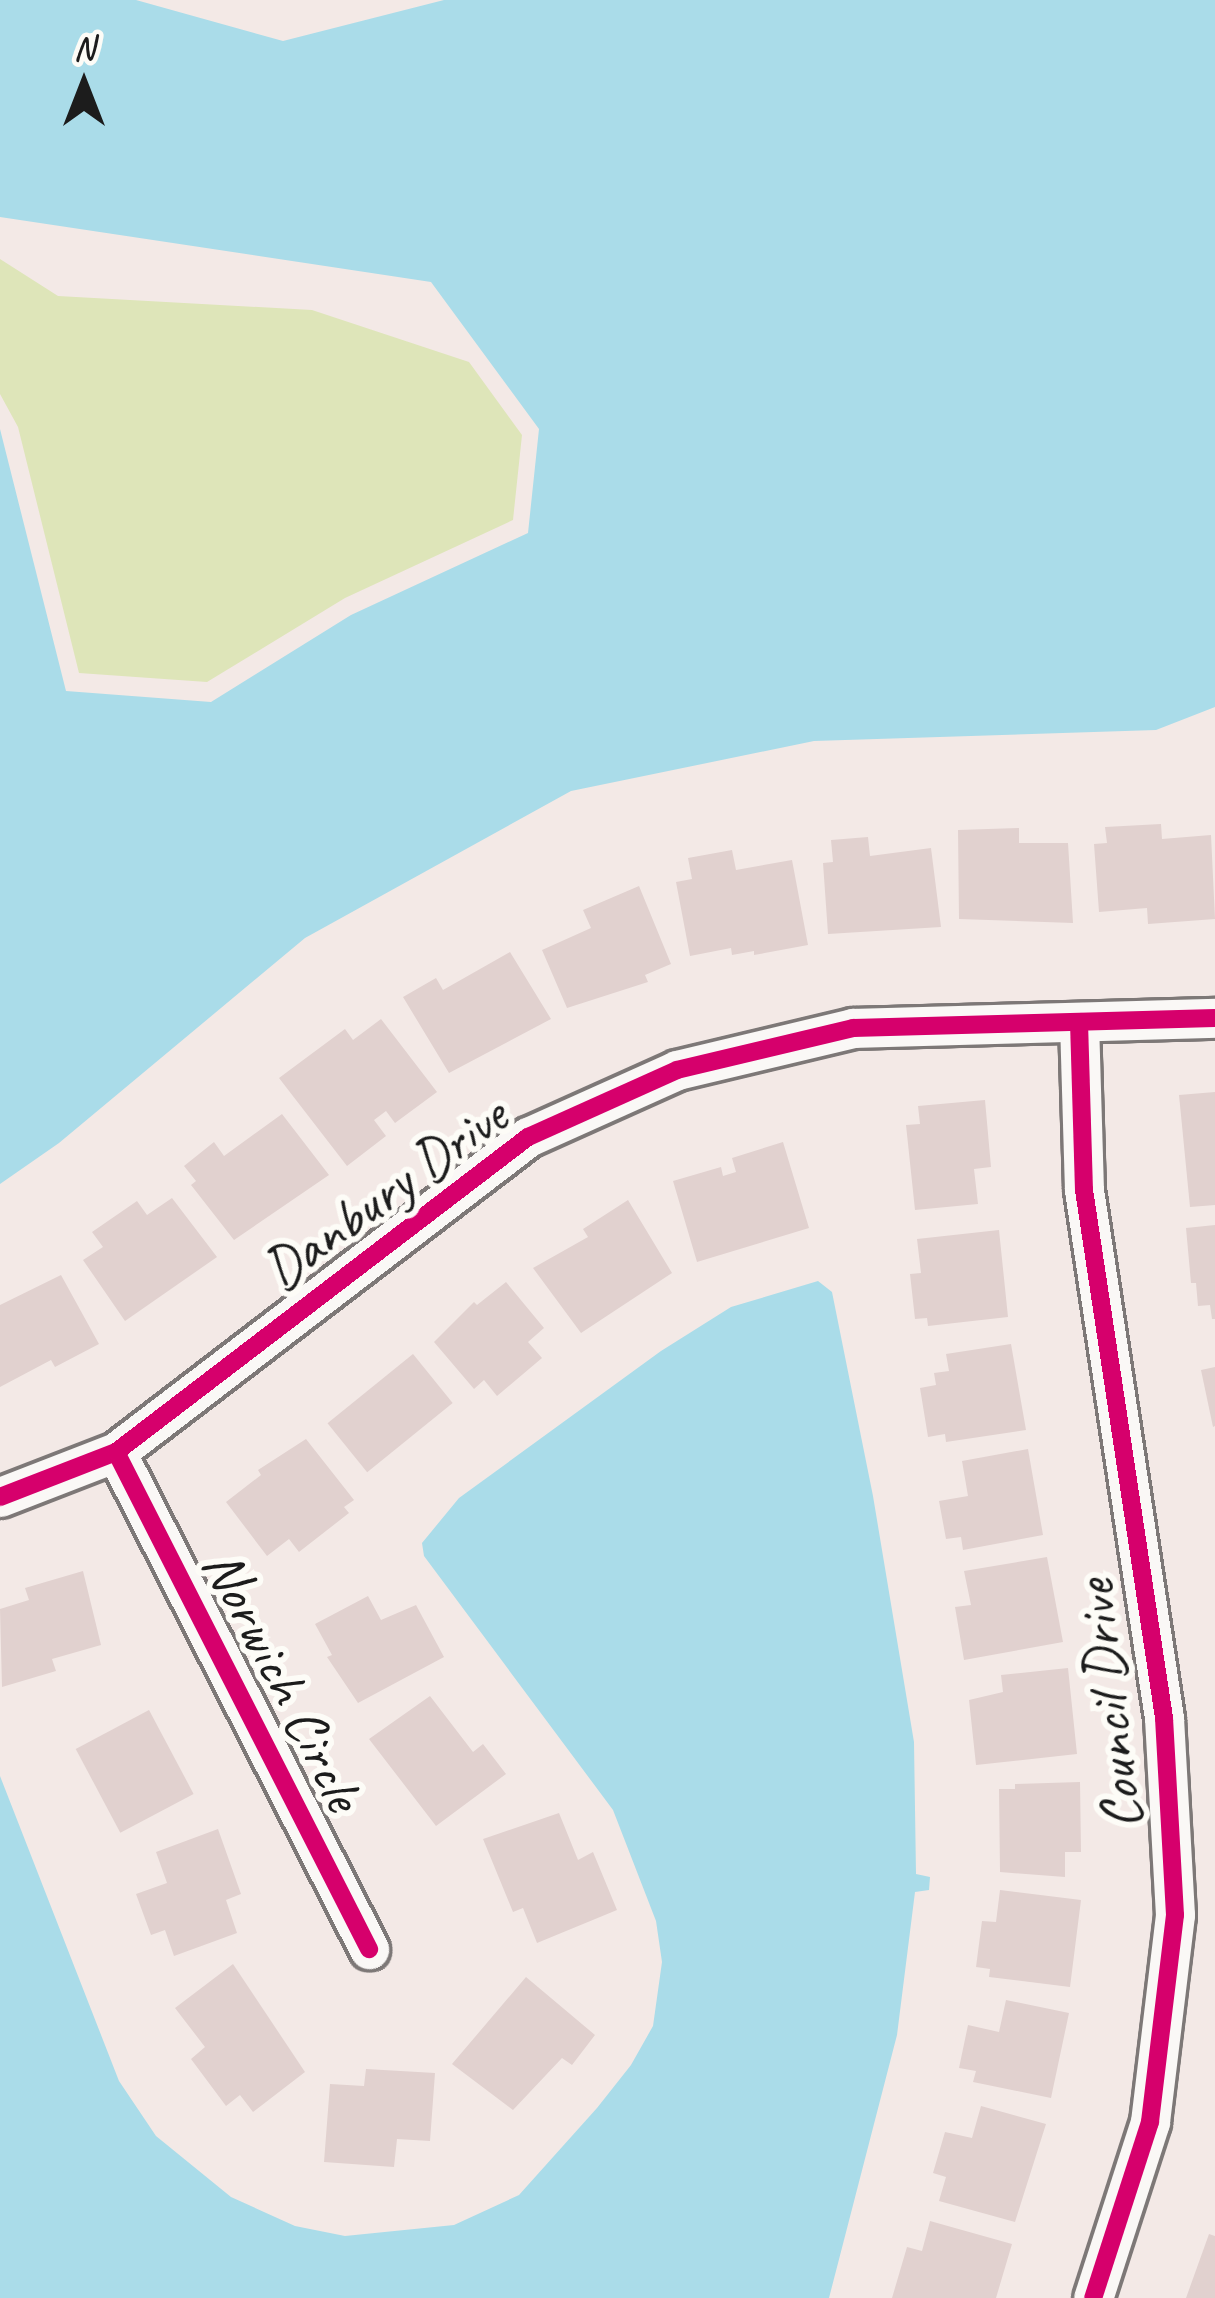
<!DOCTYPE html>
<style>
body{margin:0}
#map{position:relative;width:1215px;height:2298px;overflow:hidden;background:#f3e9e6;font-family:Caveat,sans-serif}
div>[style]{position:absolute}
.green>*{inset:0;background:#dee5b9}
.water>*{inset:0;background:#aadce9}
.building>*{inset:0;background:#e1d1cf;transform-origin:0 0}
.roads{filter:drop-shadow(3px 0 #7d7877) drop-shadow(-3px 0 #7d7877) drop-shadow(0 3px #7d7877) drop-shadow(0 -3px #7d7877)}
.street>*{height:39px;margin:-19.5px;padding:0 19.5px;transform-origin:19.5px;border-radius:19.5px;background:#faf8f6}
.cycleway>*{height:18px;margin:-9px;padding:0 9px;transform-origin:9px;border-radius:9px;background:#d6006c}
span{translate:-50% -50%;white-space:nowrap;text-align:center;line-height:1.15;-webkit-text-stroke:12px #fdfcf7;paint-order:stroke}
.street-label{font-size:57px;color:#1c1c1c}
.north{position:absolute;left:24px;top:24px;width:120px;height:120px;-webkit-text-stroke:9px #fdfcf7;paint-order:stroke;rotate:0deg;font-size:33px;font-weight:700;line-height:48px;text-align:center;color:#1c1c1c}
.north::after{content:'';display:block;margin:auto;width:42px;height:54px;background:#1c1c1c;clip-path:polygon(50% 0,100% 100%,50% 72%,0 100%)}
</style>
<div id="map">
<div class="green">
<div style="clip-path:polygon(0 259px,58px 296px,312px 310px,469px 362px,522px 435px,513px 520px,345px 598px,207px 682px,79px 673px,18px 427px,0 394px)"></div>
</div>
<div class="water">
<div style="clip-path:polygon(0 0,136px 0,283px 41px,444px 0,1215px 0,1215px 707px,1156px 730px,814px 741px,571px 791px,305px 938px,59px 1143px,0 1184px,0 429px,66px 691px,211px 702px,351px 615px,528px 533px,539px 429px,431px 282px,0 217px)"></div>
<div style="clip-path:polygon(818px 1281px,832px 1292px,873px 1496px,914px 1742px,916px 1874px,930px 1877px,929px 1890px,915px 1892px,897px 2035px,829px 2298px,0 2298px,0 1776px,119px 2081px,156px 2136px,231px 2197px,295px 2226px,345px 2236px,454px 2225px,519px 2195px,597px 2108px,631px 2065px,653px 2026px,662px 1962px,656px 1921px,613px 1810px,424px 1556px,422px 1543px,459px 1498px,661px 1351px,731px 1307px)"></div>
</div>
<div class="building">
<div style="clip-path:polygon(1161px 824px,1162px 839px,1211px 835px,1215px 919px,1148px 924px,1147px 908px,1099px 912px,1094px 844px,1107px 843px,1105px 827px)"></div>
<div style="clip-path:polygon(1019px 828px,1019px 843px,1068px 843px,1073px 923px,959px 919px,958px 830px)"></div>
<div style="clip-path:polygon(868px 837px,870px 856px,931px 848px,941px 927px,828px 934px,823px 863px,833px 862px,831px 840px)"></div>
<div style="clip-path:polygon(732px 850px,736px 870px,792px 860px,808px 945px,754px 955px,754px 951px,732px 955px,731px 948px,690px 956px,676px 882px,692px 879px,688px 858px)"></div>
<div style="clip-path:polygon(639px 886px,671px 964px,645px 975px,648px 982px,567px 1008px,542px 950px,591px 928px,583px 910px)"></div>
<div style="clip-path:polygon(510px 952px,551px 1019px,449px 1073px,403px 997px,436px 978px,443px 990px)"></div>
<div style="clip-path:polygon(381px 1019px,437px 1092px,395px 1123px,386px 1111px,374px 1120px,386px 1136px,347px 1166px,279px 1078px,345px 1029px,353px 1040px)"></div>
<div style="clip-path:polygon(1215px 1092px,1215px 1205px,1190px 1207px,1179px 1095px)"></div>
<div style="clip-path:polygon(985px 1100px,991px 1167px,974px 1169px,978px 1204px,915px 1210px,906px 1125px,920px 1124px,918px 1106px)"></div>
<div style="clip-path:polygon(282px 1114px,329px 1175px,234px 1240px,191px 1185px,196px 1181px,184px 1166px,214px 1142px,224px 1156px)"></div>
<div style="clip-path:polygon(783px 1142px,809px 1228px,697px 1262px,673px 1181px,721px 1167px,723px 1176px,736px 1172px,732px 1158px)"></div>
<div style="clip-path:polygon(172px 1198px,217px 1257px,125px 1321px,83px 1260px,103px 1247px,92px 1232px,137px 1201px,147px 1215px)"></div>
<div style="clip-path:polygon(628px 1200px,672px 1273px,581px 1333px,533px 1268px,588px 1237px,583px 1229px)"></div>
<div style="clip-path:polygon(1215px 1225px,1215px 1319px,1212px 1319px,1210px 1305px,1198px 1306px,1196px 1283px,1191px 1283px,1186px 1228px)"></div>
<div style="clip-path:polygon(999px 1230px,1008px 1317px,928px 1326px,927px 1318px,915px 1319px,910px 1274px,921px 1273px,917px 1239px)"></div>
<div style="clip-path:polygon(61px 1275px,99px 1344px,55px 1367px,51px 1360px,0 1387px,0 1305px)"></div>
<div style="clip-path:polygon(506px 1282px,544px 1328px,528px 1342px,542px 1358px,497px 1396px,484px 1380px,474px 1389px,434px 1342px,474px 1302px,477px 1305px)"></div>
<div style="clip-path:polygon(1011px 1344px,1026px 1430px,946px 1442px,945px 1434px,928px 1437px,920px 1388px,936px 1385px,934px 1373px,949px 1371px,946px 1354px)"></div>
<div style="left:413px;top:1354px;width:63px;height:110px;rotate:51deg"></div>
<div style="clip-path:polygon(1215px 1367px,1215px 1426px,1213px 1427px,1201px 1370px)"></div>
<div style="clip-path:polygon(306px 1439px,354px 1500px,344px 1507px,349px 1513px,299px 1552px,289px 1539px,267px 1556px,226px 1502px,261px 1475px,258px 1470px)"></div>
<div style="clip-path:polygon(1028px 1449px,1043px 1535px,963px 1550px,961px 1537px,946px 1539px,939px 1501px,968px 1496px,962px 1461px)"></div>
<div style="clip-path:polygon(1047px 1557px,1063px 1642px,964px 1660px,955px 1607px,971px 1605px,964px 1571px)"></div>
<div style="clip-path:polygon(83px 1571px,101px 1645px,52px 1659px,56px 1671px,2px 1687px,0 1609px,29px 1600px,25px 1588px)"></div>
<div style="clip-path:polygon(368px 1596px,381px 1620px,416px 1605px,444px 1657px,358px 1703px,327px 1657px,332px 1655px,315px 1624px)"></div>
<div style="clip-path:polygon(1068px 1668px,1077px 1754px,976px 1765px,969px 1700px,1003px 1692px,1001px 1675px)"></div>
<div style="clip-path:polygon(430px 1696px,473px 1752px,483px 1744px,506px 1774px,436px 1826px,369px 1739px)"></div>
<div style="left:149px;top:1710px;width:95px;height:83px;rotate:62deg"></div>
<div style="clip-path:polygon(1080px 1782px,1081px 1852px,1065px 1852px,1065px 1877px,1000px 1872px,999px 1789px,1015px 1789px,1015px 1784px)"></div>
<div style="clip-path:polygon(559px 1813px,578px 1860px,593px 1852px,617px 1910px,537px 1943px,523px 1908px,513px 1912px,483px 1839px)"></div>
<div style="clip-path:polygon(218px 1829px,241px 1894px,226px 1900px,237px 1933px,174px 1956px,165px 1930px,151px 1935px,136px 1894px,167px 1883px,156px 1852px)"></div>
<div style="clip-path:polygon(1000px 1890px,1081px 1900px,1070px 1987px,989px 1977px,990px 1969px,976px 1967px,982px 1921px,996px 1922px)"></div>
<div style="clip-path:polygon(233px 1964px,305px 2072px,253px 2112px,240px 2095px,226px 2106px,191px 2059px,205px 2047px,175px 2008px)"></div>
<div style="clip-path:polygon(526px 1977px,595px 2035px,572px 2065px,562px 2058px,513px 2110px,452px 2064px)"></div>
<div style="clip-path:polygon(1006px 2000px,1069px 2013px,1051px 2098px,973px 2082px,976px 2071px,959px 2068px,968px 2025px,999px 2032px)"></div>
<div style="clip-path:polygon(366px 2069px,435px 2073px,430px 2141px,397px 2139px,394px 2167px,324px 2162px,330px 2084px,364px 2086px)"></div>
<div style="clip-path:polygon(981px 2106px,1046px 2124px,1015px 2222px,939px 2201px,946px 2177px,933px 2173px,945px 2132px,972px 2138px)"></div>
<div style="clip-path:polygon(930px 2221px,1012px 2244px,996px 2298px,892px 2298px,907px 2247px,922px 2251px)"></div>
<div style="clip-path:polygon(1209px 2234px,1215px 2236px,1215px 2298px,1186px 2298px)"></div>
</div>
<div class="roads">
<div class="street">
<div style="left:1079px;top:1022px;width:168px;rotate:88.3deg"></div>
<div style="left:1084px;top:1190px;width:534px;rotate:81.38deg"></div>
<div style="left:1164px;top:1718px;width:197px;rotate:86.8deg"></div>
<div style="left:1175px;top:1915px;width:209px;rotate:96.9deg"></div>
<div style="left:1150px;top:2122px;width:185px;rotate:107.9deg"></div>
<div style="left:116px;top:1452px;width:558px;rotate:63.02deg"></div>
<div style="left:0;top:1497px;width:124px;rotate:-21.2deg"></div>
<div style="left:116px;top:1452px;width:519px;rotate:-37.4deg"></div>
<div style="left:528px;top:1137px;width:163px;rotate:-24.2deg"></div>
<div style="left:677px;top:1070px;width:181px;rotate:-13.4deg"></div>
<div style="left:853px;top:1028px;width:362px;rotate:-1.6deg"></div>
</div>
</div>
<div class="cycleway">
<div style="left:1079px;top:1022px;width:168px;rotate:88.3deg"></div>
<div style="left:1084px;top:1190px;width:534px;rotate:81.38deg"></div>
<div style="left:1164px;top:1718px;width:197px;rotate:86.8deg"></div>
<div style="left:1175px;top:1915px;width:209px;rotate:96.9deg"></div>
<div style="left:1150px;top:2122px;width:185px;rotate:107.9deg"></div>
<div style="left:116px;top:1452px;width:558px;rotate:63.02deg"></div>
<div style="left:0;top:1497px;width:124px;rotate:-21.2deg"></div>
<div style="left:116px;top:1452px;width:519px;rotate:-37.4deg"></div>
<div style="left:528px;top:1137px;width:163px;rotate:-24.2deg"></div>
<div style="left:677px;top:1070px;width:181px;rotate:-13.4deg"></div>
<div style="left:853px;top:1028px;width:362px;rotate:-1.6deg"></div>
</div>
<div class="street-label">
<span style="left:385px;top:1193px;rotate:-36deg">Danbury Drive</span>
<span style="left:283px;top:1680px;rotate:63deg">Norwich Circle</span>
<span style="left:1109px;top:1705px;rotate:-97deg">Council Drive</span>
</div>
<div class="north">N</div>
</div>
